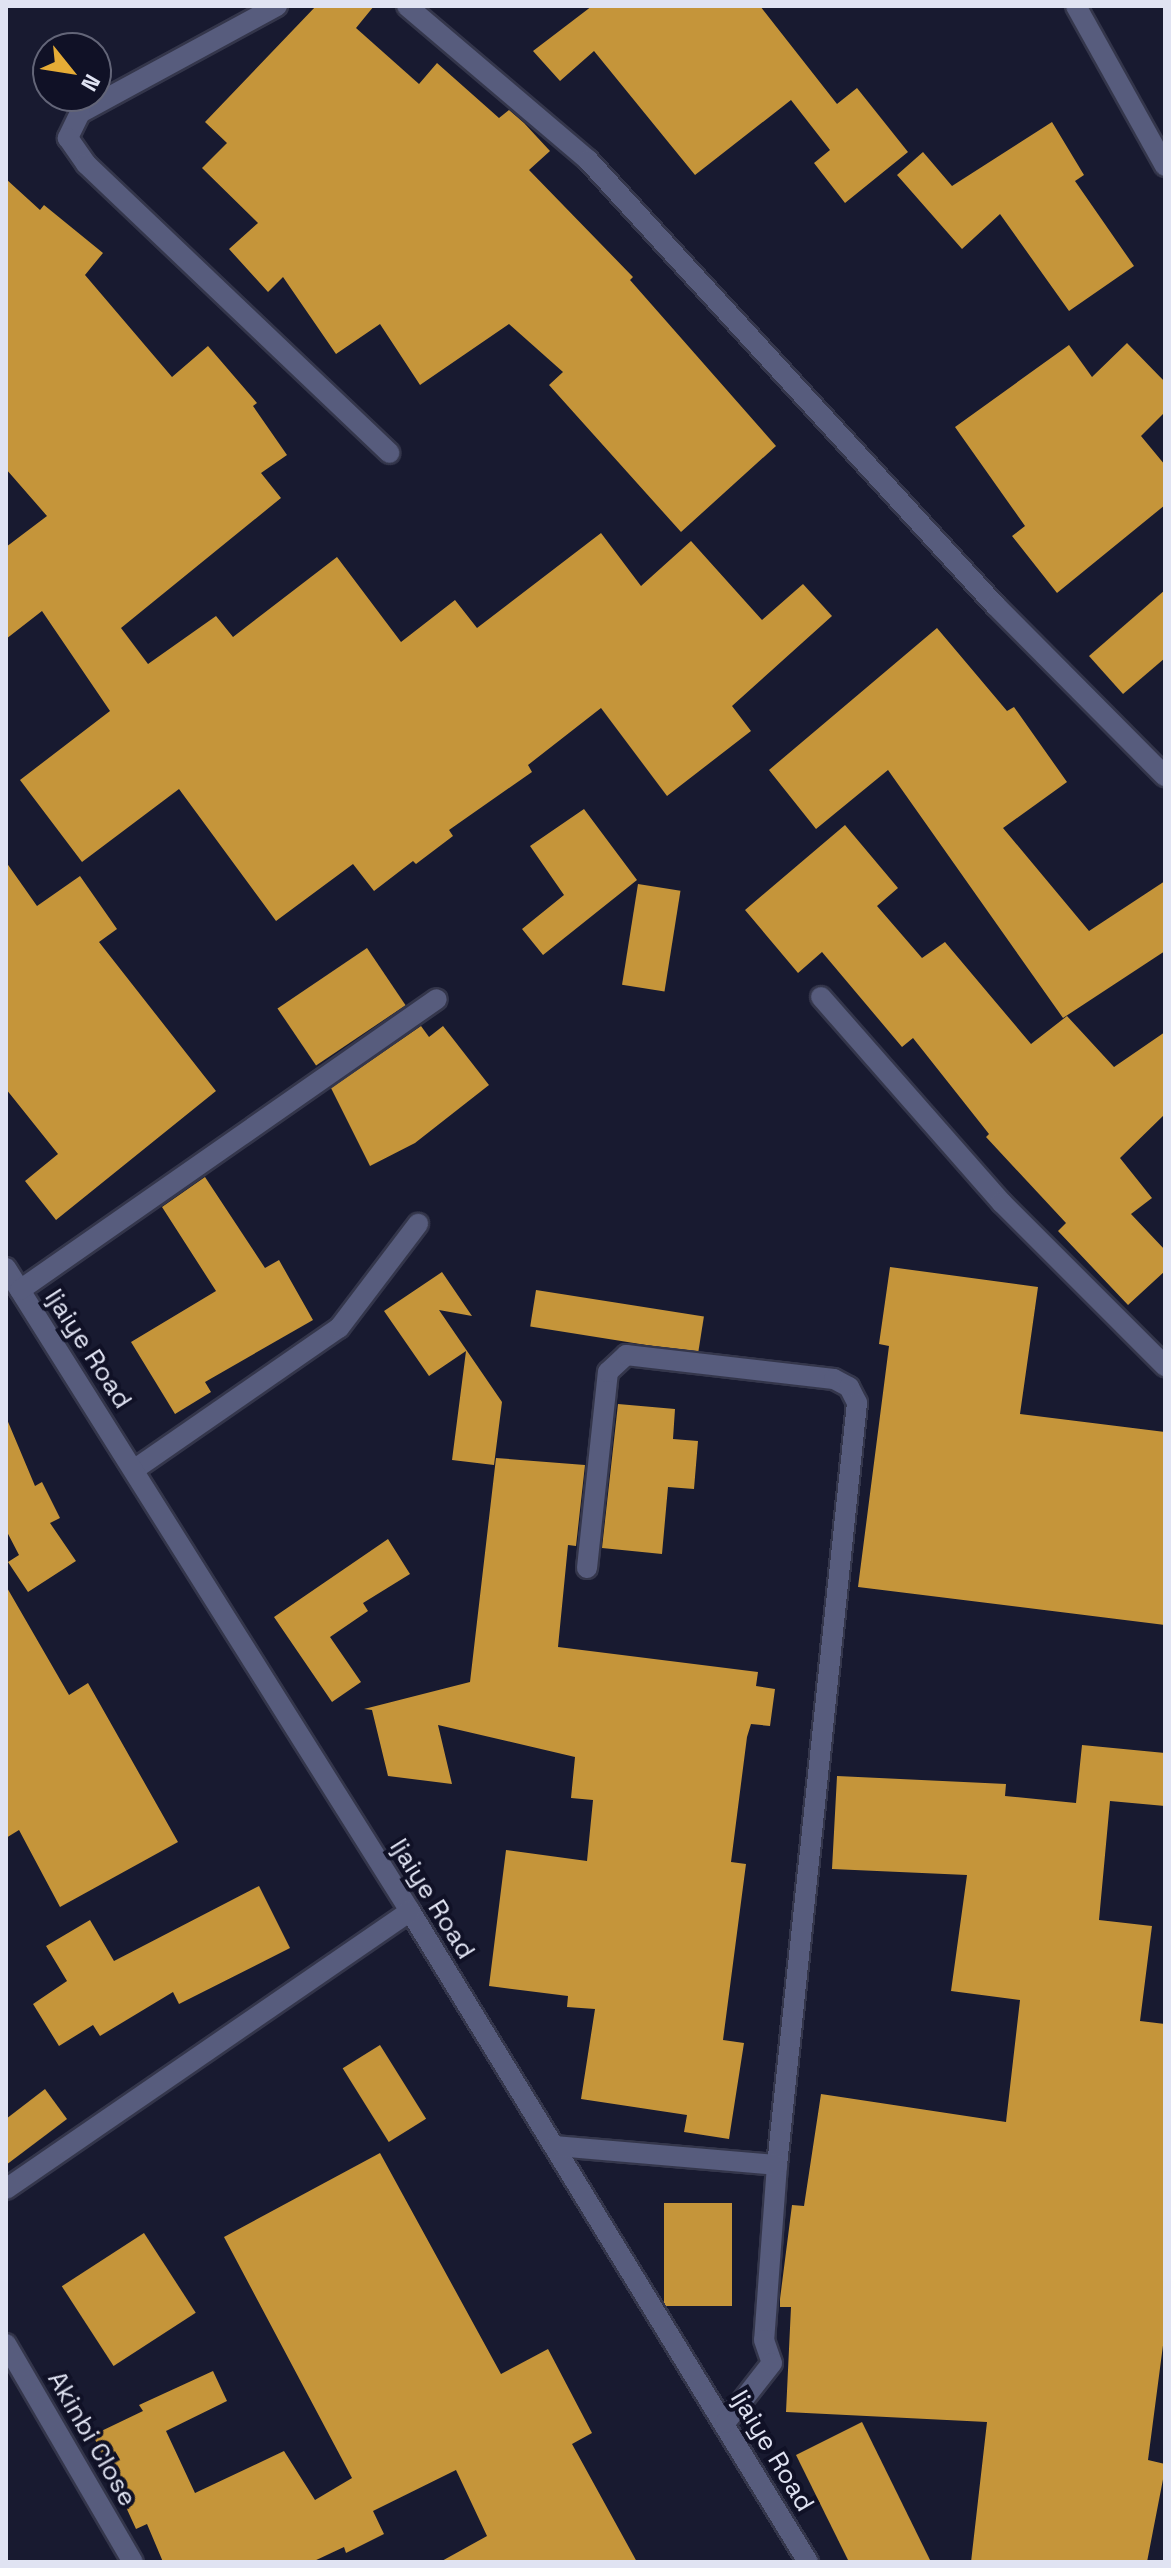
<!DOCTYPE html>
<style>
body{margin:0}
#map{position:relative;width:1171px;height:2568px;overflow:hidden;background:#181a30;font-family:"Space Grotesk",sans-serif}
div>[style]{position:absolute}
.building>*{inset:0;background:#c5953a;transform-origin:0 0}
.roads{filter:drop-shadow(2px 0 #34364b) drop-shadow(-2px 0 #34364b) drop-shadow(0 2px #34364b) drop-shadow(0 -2px #34364b)}
.lane>*{height:20px;margin:-10px;padding:0 10px;transform-origin:10px;border-radius:10px;background:#575c7d}
.street>*{height:20px;margin:-10px;padding:0 10px;transform-origin:10px;border-radius:10px;background:#575c7d}
span{translate:-50% -50%;white-space:nowrap;text-align:center;line-height:1.15;-webkit-text-stroke:8px #101126;paint-order:stroke}
.street-label{font-size:26px;color:#e0e3f2}
.frame{position:absolute;inset:0;border:8px solid #e0e3f2;pointer-events:none}
.north{position:absolute;left:32px;top:32px;width:80px;height:80px;box-sizing:border-box;background:#101126;border:2px solid #636578;border-radius:50%;rotate:120deg;font-size:22px;font-weight:700;line-height:32px;text-align:center;color:#e0e3f2}
.north::after{content:'';display:block;margin:auto;width:28px;height:36px;background:#e6ac36;clip-path:polygon(50% 0,100% 100%,50% 72%,0 100%)}
</style>
<div id="map">
<div class="building">
<div style="clip-path:polygon(316px 6px,374px 6px,356px 28px,419px 84px,437px 63px,499px 118px,509px 110px,524px 123px,550px 151px,529px 170px,633px 277px,630px 280px,776px 446px,681px 532px,549px 385px,563px 372px,509px 324px,420px 385px,380px 324px,336px 354px,283px 277px,268px 292px,229px 249px,258px 223px,202px 168px,227px 143px,205px 122px)"></div>
<div style="clip-path:polygon(592px 6px,760px 6px,837px 104px,857px 88px,908px 152px,845px 203px,814px 163px,830px 150px,791px 100px,695px 175px,594px 51px,560px 81px,533px 51px)"></div>
<div style="clip-path:polygon(1052px 122px,1084px 175px,1075px 181px,1134px 266px,1069px 311px,1000px 214px,962px 249px,897px 175px,923px 152px,952px 186px)"></div>
<div style="clip-path:polygon(6px 179px,40px 210px,44px 205px,103px 253px,85px 275px,172px 377px,208px 346px,257px 403px,253px 406px,287px 455px,261px 473px,281px 498px,121px 628px,148px 664px,216px 616px,233px 637px,337px 557px,401px 642px,455px 600px,477px 628px,601px 533px,641px 586px,691px 541px,762px 620px,803px 584px,832px 616px,732px 706px,751px 731px,667px 796px,601px 708px,528px 765px,532px 772px,449px 830px,453px 836px,416px 864px,413px 861px,374px 891px,353px 864px,276px 921px,179px 789px,82px 862px,20px 780px,110px 711px,42px 611px,6px 639px,6px 547px,47px 516px,6px 469px)"></div>
<div style="clip-path:polygon(1127px 343px,1165px 382px,1165px 412px,1141px 436px,1165px 465px,1165px 505px,1057px 593px,1012px 536px,1025px 526px,955px 427px,1069px 345px,1092px 377px)"></div>
<div style="clip-path:polygon(1165px 590px,1165px 658px,1123px 694px,1089px 656px)"></div>
<div style="clip-path:polygon(937px 628px,1007px 711px,1014px 707px,1067px 782px,1003px 828px,1089px 931px,1165px 881px,1165px 951px,1063px 1018px,888px 770px,816px 829px,769px 770px)"></div>
<div style="clip-path:polygon(584px 809px,637px 880px,543px 955px,522px 929px,564px 895px,530px 846px)"></div>
<div style="clip-path:polygon(845px 825px,898px 888px,877px 906px,922px 958px,945px 942px,1031px 1044px,1067px 1016px,1114px 1067px,1165px 1032px,1165px 1114px,1120px 1158px,1152px 1198px,1131px 1214px,1165px 1250px,1165px 1271px,1128px 1305px,1058px 1231px,1066px 1223px,986px 1137px,989px 1134px,913px 1038px,902px 1047px,822px 952px,798px 973px,745px 910px)"></div>
<div style="clip-path:polygon(6px 862px,37px 906px,80px 876px,117px 929px,99px 942px,216px 1091px,56px 1220px,25px 1181px,58px 1154px,6px 1089px)"></div>
<div style="left:638px;top:884px;width:43px;height:102px;rotate:9deg"></div>
<div style="left:367px;top:948px;width:69px;height:108px;rotate:56deg"></div>
<div style="clip-path:polygon(421px 1026px,429px 1037px,443px 1026px,489px 1085px,415px 1143px,370px 1166px,331px 1088px)"></div>
<div style="clip-path:polygon(205px 1177px,265px 1268px,279px 1260px,313px 1320px,205px 1382px,211px 1392px,175px 1414px,131px 1342px,216px 1291px,162px 1207px)"></div>
<div style="clip-path:polygon(890px 1267px,1038px 1287px,1020px 1414px,1165px 1432px,1165px 1625px,858px 1587px,889px 1346px,879px 1344px)"></div>
<div style="clip-path:polygon(442px 1272px,472px 1316px,439px 1310px,502px 1402px,494px 1465px,452px 1460px,466px 1351px,429px 1376px,384px 1311px)"></div>
<div style="left:536px;top:1290px;width:170px;height:37px;rotate:9deg"></div>
<div style="clip-path:polygon(618px 1404px,675px 1409px,673px 1439px,698px 1441px,694px 1489px,668px 1487px,662px 1554px,602px 1548px)"></div>
<div style="clip-path:polygon(6px 1417px,35px 1486px,42px 1482px,60px 1518px,50px 1523px,76px 1561px,28px 1592px,8px 1562px,19px 1555px,6px 1530px)"></div>
<div style="clip-path:polygon(496px 1458px,585px 1465px,576px 1546px,568px 1545px,558px 1647px,758px 1672px,756px 1686px,775px 1689px,770px 1726px,751px 1724px,747px 1737px,731px 1862px,746px 1864px,723px 2040px,744px 2043px,729px 2139px,684px 2132px,687px 2115px,581px 2099px,595px 2009px,567px 2007px,568px 1996px,489px 1986px,506px 1850px,587px 1861px,593px 1800px,571px 1798px,575px 1757px,438px 1725px,452px 1784px,388px 1776px,372px 1710px,364px 1709px,470px 1682px)"></div>
<div style="clip-path:polygon(388px 1539px,410px 1574px,363px 1603px,368px 1611px,330px 1637px,361px 1682px,332px 1702px,274px 1617px)"></div>
<div style="clip-path:polygon(6px 1586px,69px 1695px,88px 1683px,178px 1842px,60px 1907px,19px 1830px,6px 1838px)"></div>
<div style="clip-path:polygon(1082px 1745px,1165px 1753px,1165px 1806px,1110px 1801px,1099px 1920px,1152px 1926px,1140px 2021px,1165px 2024px,1165px 2330px,1148px 2460px,1165px 2464px,1165px 2469px,1147px 2562px,971px 2562px,987px 2422px,786px 2412px,791px 2307px,780px 2307px,780px 2299px,792px 2205px,804px 2206px,821px 2094px,1006px 2122px,1020px 2000px,951px 1991px,967px 1875px,832px 1869px,837px 1776px,1006px 1784px,1005px 1796px,1076px 1803px)"></div>
<div style="clip-path:polygon(259px 1886px,290px 1948px,179px 2004px,173px 1992px,100px 2036px,93px 2025px,59px 2046px,33px 2004px,67px 1981px,46px 1946px,90px 1920px,114px 1961px)"></div>
<div style="left:380px;top:2045px;width:87px;height:44px;rotate:58deg"></div>
<div style="clip-path:polygon(45px 2089px,67px 2119px,6px 2165px,6px 2119px)"></div>
<div style="clip-path:polygon(380px 2153px,501px 2374px,548px 2349px,592px 2433px,572px 2444px,637px 2562px,440px 2562px,487px 2536px,456px 2470px,373px 2511px,384px 2534px,346px 2553px,344px 2547px,312px 2562px,163px 2562px,147px 2524px,136px 2529px,93px 2435px,143px 2411px,139px 2405px,213px 2371px,227px 2401px,166px 2431px,195px 2493px,284px 2451px,315px 2500px,352px 2478px,224px 2237px)"></div>
<div style="left:664px;top:2203px;width:68px;height:103px"></div>
<div style="left:144px;top:2233px;width:95px;height:98px;rotate:57deg"></div>
<div style="clip-path:polygon(862px 2422px,931px 2562px,849px 2562px,796px 2455px)"></div>
</div>
<div class="roads">
<div class="lane">
<div style="left:135px;top:1469px;width:248px;rotate:-34.7deg"></div>
<div style="left:339px;top:1328px;width:131px;rotate:-52.8deg"></div>
</div>
<div class="street">
<div style="left:277px;top:6px;width:224px;rotate:151.5deg"></div>
<div style="left:80px;top:113px;width:28px;rotate:116deg"></div>
<div style="left:68px;top:138px;width:32px;rotate:55deg"></div>
<div style="left:86px;top:164px;width:419px;rotate:43.6deg"></div>
<div style="left:407px;top:6px;width:238px;rotate:40.4deg"></div>
<div style="left:588px;top:160px;width:604px;rotate:47.55deg"></div>
<div style="left:996px;top:606px;width:240px;rotate:45.2deg"></div>
<div style="left:1076px;top:6px;width:183px;rotate:60.9deg"></div>
<div style="left:821px;top:997px;width:274px;rotate:48.7deg"></div>
<div style="left:1002px;top:1203px;width:231px;rotate:45deg"></div>
<div style="left:6px;top:1268px;width:759px;rotate:57.86deg"></div>
<div style="left:410px;top:1911px;width:763px;rotate:58.56deg"></div>
<div style="left:20px;top:1290px;width:508px;rotate:-34.91deg"></div>
<div style="left:587px;top:1568px;width:197px;rotate:-83.9deg"></div>
<div style="left:608px;top:1372px;width:25px;rotate:-43deg"></div>
<div style="left:626px;top:1355px;width:209px;rotate:6.6deg"></div>
<div style="left:834px;top:1379px;width:17px;rotate:28deg"></div>
<div style="left:849px;top:1387px;width:18px;rotate:63deg"></div>
<div style="left:857px;top:1403px;width:766px;rotate:95.99deg"></div>
<div style="left:777px;top:2165px;width:175px;rotate:94.2deg"></div>
<div style="left:764px;top:2340px;width:24px;rotate:71deg"></div>
<div style="left:772px;top:2363px;width:76px;rotate:128.1deg"></div>
<div style="left:555px;top:2146px;width:223px;rotate:4.9deg"></div>
<div style="left:6px;top:2189px;width:490px;rotate:-34.5deg"></div>
<div style="left:6px;top:2344px;width:252px;rotate:59.8deg"></div>
</div>
</div>
<div class="street-label">
<span style="left:88px;top:1349px;rotate:57deg">Ijaiye Road</span>
<span style="left:432px;top:1899px;rotate:58deg">Ijaiye Road</span>
<span style="left:92px;top:2439px;rotate:60deg">Akinbi Close</span>
<span style="left:772px;top:2451px;rotate:59deg">Ijaiye Road</span>
</div>
<div class="frame"></div>
<div class="north">N</div>
</div>
